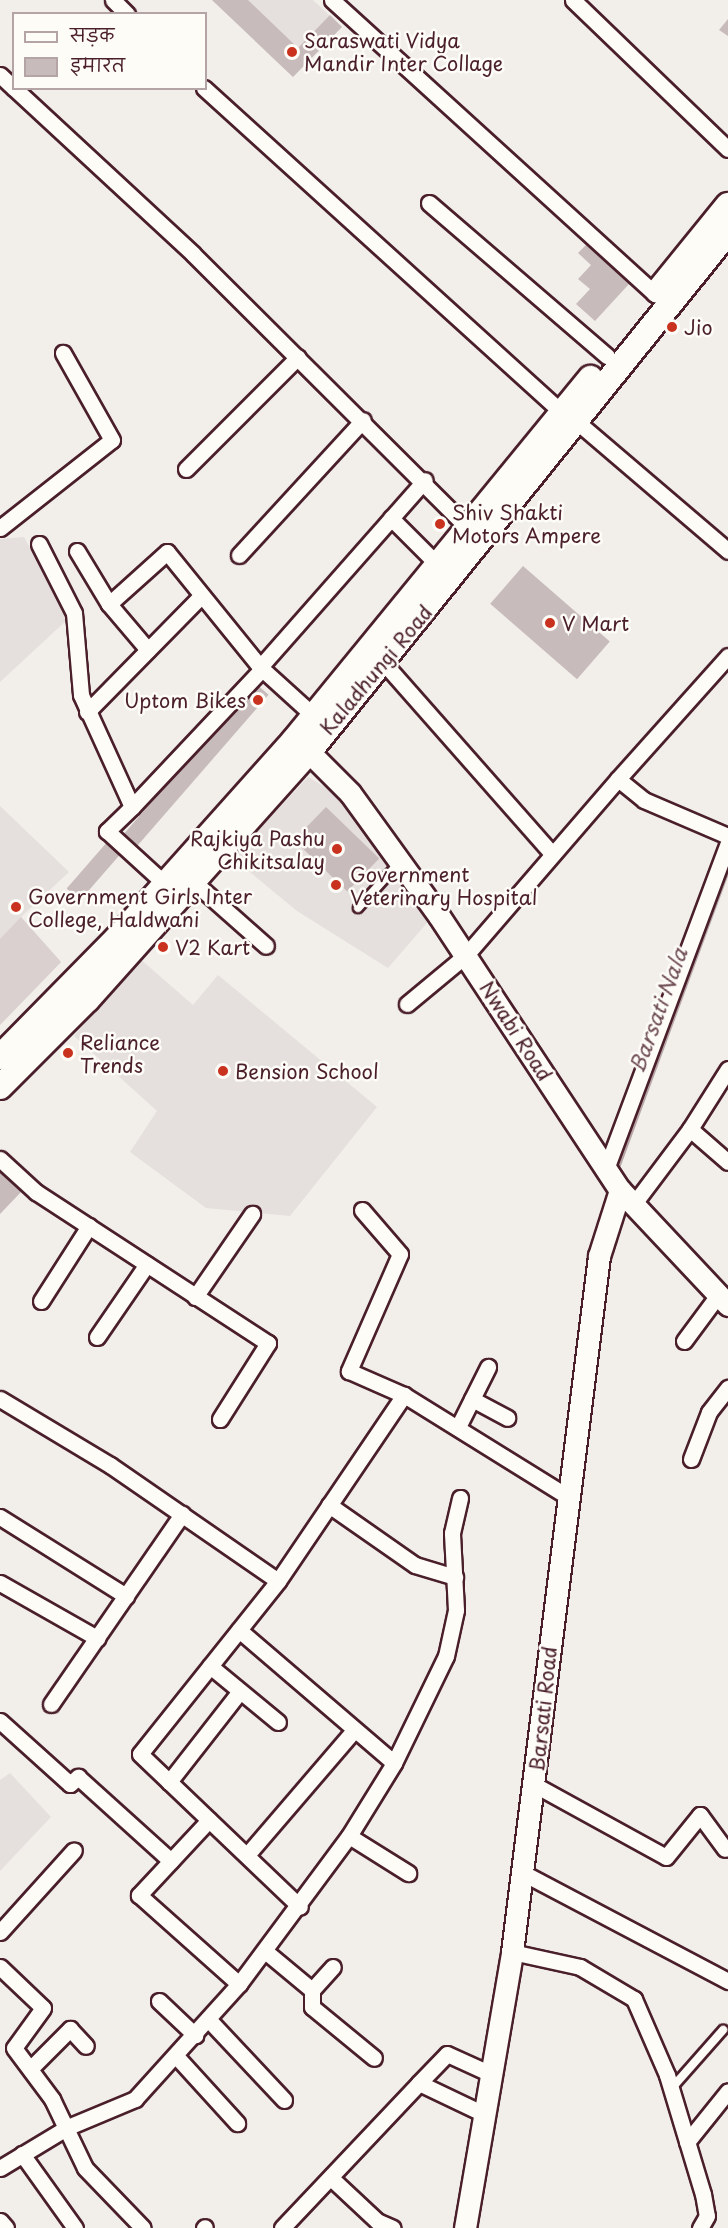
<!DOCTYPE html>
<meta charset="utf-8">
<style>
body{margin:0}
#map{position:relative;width:728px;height:2228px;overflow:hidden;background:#f2efeb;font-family:"Playpen Sans","Playpen Sans Deva",sans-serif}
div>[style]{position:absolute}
.built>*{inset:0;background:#e5dfdd}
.green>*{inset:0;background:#d9d0cf}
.stream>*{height:6px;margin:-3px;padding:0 3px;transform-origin:3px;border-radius:3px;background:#b7a5a6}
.building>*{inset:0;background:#c8bbbb;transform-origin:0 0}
.roads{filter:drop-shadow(2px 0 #4a1f2b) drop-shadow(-2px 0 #4a1f2b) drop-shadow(0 2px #4a1f2b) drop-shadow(0 -2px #4a1f2b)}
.lane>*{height:8px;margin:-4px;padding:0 4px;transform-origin:4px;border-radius:4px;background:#fdfcf7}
.street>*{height:15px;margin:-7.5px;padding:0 7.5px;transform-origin:7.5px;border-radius:7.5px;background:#fdfcf7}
.secondary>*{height:21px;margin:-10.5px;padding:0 10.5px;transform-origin:10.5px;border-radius:10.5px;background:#fdfcf7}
.primary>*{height:24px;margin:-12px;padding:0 12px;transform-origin:12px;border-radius:12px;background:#fdfcf7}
.dots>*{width:16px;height:16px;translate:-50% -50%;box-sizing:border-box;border:3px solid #fdfcf7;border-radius:50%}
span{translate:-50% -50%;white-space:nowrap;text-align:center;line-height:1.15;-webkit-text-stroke:5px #fdfcf7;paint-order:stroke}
.poi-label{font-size:20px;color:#4a1f2b}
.left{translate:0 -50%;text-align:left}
.right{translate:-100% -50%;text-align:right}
.street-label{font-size:20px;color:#4a1f2b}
.water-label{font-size:21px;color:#704e56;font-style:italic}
.legend{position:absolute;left:12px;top:12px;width:195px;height:78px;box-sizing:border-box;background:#fdfcf7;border:2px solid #b5a4a5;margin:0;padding:8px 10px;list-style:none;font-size:18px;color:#4a1f2b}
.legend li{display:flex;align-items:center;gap:12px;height:30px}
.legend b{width:30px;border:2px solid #b5a4a5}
</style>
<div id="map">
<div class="built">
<div style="clip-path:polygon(212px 0,313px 0,342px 27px,293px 77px)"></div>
<div style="clip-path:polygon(24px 537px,68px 619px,0 682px,0 539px)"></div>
<div style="clip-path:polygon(308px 777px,340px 796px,432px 917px,388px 968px,297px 911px,233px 858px)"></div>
<div style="clip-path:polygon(0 806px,69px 872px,21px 917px,61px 962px,0 1025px)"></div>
<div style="clip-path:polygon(139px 958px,193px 1005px,218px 975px,377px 1107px,290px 1216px,206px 1208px,130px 1152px,157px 1111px,74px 1036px)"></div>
<div style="clip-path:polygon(10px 1773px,51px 1817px,0 1871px,0 1780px)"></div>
</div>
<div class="green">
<div style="clip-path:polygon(21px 917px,61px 962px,0 1025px,0 939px)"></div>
</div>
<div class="stream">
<div style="left:618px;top:1165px;width:318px;rotate:-69.7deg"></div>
</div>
<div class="building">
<div style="clip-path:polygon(212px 0,248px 0,298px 48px,330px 15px,342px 27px,293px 77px)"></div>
<div style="clip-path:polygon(728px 19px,728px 36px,719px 30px)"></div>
<div style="clip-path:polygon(586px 245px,629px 284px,595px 321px,576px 304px,590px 289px,578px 279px,591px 265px,578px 253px)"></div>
<div style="left:523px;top:566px;width:115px;height:50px;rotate:41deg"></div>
<div style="left:255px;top:683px;width:18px;height:202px;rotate:41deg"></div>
<div style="left:326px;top:807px;width:74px;height:46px;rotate:44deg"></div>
<div style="left:108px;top:841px;width:18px;height:63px;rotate:41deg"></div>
<div style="clip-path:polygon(0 1170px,22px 1191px,0 1214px)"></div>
</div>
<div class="roads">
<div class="lane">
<div style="left:358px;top:908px;width:61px;rotate:-47.7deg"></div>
<div style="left:671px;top:2089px;width:79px;rotate:-48.6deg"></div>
</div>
<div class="street">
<div style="left:113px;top:0;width:20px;rotate:45deg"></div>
<div style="left:332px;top:0;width:437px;rotate:42.3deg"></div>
<div style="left:573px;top:0;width:215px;rotate:43.9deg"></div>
<div style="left:0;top:75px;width:19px;rotate:43deg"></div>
<div style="left:14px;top:88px;width:244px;rotate:42.8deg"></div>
<div style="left:193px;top:254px;width:388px;rotate:44.9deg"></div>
<div style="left:204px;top:88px;width:482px;rotate:42.2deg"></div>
<div style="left:429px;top:203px;width:235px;rotate:40.7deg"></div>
<div style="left:576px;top:421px;width:200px;rotate:40.5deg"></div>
<div style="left:186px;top:469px;width:158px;rotate:-45deg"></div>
<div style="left:391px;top:518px;width:66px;rotate:45deg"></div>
<div style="left:0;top:528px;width:142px;rotate:-38.2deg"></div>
<div style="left:112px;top:440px;width:100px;rotate:-119.4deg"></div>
<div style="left:39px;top:544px;width:77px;rotate:63.1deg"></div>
<div style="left:74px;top:613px;width:82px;rotate:85.1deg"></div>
<div style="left:81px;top:695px;width:123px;rotate:65.5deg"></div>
<div style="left:132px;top:807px;width:35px;rotate:136deg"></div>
<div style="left:107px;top:831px;width:79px;rotate:42.4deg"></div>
<div style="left:77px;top:551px;width:62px;rotate:58.9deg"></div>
<div style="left:109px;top:604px;width:78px;rotate:-41.9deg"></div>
<div style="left:167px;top:552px;width:148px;rotate:51deg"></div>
<div style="left:260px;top:667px;width:73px;rotate:42.2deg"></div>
<div style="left:239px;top:555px;width:183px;rotate:-47.4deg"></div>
<div style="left:109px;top:604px;width:60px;rotate:49.7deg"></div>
<div style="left:383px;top:662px;width:256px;rotate:48.6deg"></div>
<div style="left:260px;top:667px;width:249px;rotate:-48.6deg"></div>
<div style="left:87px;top:712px;width:163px;rotate:-45.5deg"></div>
<div style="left:618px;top:779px;width:165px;rotate:-48.2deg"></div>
<div style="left:132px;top:807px;width:190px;rotate:-46.7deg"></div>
<div style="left:194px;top:882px;width:96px;rotate:41.6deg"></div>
<div style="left:407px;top:1004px;width:77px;rotate:-39.7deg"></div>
<div style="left:466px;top:955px;width:233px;rotate:-49.2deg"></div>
<div style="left:618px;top:779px;width:33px;rotate:39deg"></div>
<div style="left:644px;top:800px;width:91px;rotate:23.2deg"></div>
<div style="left:690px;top:1129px;width:71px;rotate:-57.7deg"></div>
<div style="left:0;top:1159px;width:49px;rotate:42.5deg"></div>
<div style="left:36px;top:1192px;width:277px;rotate:33.1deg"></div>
<div style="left:268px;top:1343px;width:90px;rotate:122.3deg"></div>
<div style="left:606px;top:1169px;width:348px;rotate:-69.5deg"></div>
<div style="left:633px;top:1205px;width:95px;rotate:-53.1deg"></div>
<div style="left:690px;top:1129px;width:50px;rotate:41deg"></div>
<div style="left:362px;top:1210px;width:58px;rotate:49.2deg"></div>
<div style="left:400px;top:1254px;width:128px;rotate:113.6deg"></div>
<div style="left:349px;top:1371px;width:60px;rotate:23.6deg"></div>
<div style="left:195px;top:1297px;width:101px;rotate:-55.5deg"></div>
<div style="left:41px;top:1301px;width:89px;rotate:-57.4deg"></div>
<div style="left:97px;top:1337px;width:88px;rotate:-55.6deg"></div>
<div style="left:684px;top:1341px;width:57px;rotate:-53.5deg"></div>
<div style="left:0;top:1399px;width:128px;rotate:31deg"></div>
<div style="left:110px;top:1465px;width:204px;rotate:34.6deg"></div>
<div style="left:278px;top:1581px;width:225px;rotate:-55.9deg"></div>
<div style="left:404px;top:1395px;width:195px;rotate:31.8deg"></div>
<div style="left:472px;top:1399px;width:40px;rotate:28deg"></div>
<div style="left:459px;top:1425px;width:65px;rotate:-63.4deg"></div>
<div style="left:691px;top:1459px;width:50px;rotate:-69deg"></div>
<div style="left:709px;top:1412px;width:31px;rotate:-52deg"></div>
<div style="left:329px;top:1505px;width:105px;rotate:34.9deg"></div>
<div style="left:415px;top:1565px;width:42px;rotate:16.7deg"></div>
<div style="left:0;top:1517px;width:149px;rotate:32.1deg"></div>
<div style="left:278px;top:1581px;width:221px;rotate:128.6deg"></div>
<div style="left:140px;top:1754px;width:221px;rotate:43.7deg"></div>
<div style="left:0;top:1583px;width:112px;rotate:29.6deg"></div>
<div style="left:239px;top:1630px;width:204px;rotate:40.6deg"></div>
<div style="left:394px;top:1763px;width:119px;rotate:-64.1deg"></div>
<div style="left:446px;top:1656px;width:47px;rotate:-77.7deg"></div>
<div style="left:456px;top:1610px;width:77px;rotate:-93deg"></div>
<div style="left:452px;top:1533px;width:36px;rotate:-77deg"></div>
<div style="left:210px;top:1666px;width:88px;rotate:39.5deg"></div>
<div style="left:51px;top:1704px;width:231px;rotate:-55.4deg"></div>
<div style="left:0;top:1721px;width:94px;rotate:42deg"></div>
<div style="left:70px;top:1784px;width:11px;rotate:-41deg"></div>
<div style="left:78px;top:1777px;width:125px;rotate:42.1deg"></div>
<div style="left:169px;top:1782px;width:115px;rotate:-52deg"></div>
<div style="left:535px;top:1785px;width:149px;rotate:28.8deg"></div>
<div style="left:666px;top:1857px;width:54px;rotate:-51deg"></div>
<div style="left:700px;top:1815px;width:42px;rotate:53.7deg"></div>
<div style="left:209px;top:1820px;width:103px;rotate:133deg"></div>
<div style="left:139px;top:1895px;width:134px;rotate:41.7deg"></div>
<div style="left:349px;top:1836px;width:86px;rotate:-58.3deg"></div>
<div style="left:247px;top:1855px;width:165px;rotate:-49.4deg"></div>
<div style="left:523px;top:1873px;width:232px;rotate:27.8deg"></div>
<div style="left:0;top:1932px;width:110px;rotate:-47.9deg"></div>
<div style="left:265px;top:1951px;width:61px;rotate:39.7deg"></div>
<div style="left:312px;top:1990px;width:17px;rotate:90deg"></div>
<div style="left:312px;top:2007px;width:80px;rotate:39.4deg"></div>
<div style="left:512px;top:1952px;width:70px;rotate:12.4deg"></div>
<div style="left:580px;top:1967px;width:63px;rotate:30.7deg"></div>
<div style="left:634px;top:1999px;width:83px;rotate:66.5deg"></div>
<div style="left:667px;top:2075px;width:124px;rotate:73.2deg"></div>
<div style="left:703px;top:2194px;width:22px;rotate:80deg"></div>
<div style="left:707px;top:2216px;width:14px;rotate:120deg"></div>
<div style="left:0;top:1967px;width:59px;rotate:43.6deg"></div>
<div style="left:43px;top:2008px;width:49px;rotate:125.9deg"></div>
<div style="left:14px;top:2048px;width:64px;rotate:53.3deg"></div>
<div style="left:52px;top:2099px;width:76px;rotate:64.4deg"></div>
<div style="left:85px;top:2168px;width:83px;rotate:46deg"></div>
<div style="left:312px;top:1990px;width:31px;rotate:-48deg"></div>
<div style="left:159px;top:2001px;width:50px;rotate:43.4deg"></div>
<div style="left:208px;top:2019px;width:111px;rotate:46.8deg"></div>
<div style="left:176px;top:2056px;width:91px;rotate:47.7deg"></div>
<div style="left:32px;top:2067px;width:54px;rotate:-45deg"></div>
<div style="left:70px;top:2029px;width:23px;rotate:47deg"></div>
<div style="left:419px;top:2083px;width:40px;rotate:-46deg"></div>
<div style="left:447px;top:2054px;width:48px;rotate:24.4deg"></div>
<div style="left:687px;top:2142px;width:65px;rotate:-51.2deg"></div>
<div style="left:22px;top:2154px;width:91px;rotate:54.4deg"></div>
<div style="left:0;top:2168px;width:79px;rotate:-31.1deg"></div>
<div style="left:68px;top:2127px;width:73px;rotate:-22.7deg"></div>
<div style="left:135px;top:2099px;width:155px;rotate:-47.9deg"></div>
<div style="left:239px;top:1984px;width:184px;rotate:-53.4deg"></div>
<div style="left:349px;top:1836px;width:70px;rotate:32.1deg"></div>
<div style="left:331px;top:2178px;width:63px;rotate:43.1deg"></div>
<div style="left:377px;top:2221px;width:17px;rotate:24deg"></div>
<div style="left:0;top:2221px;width:9px;rotate:49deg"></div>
<div style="left:204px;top:2228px;width:1px;rotate:-45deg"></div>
<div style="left:282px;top:2228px;width:199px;rotate:-46.6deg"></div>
<div style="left:419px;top:2083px;width:72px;rotate:25.5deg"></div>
</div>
<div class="secondary">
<div style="left:309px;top:752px;width:58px;rotate:45deg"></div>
<div style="left:350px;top:793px;width:152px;rotate:54.1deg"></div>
<div style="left:439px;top:916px;width:328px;rotate:56.6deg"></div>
<div style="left:620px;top:1190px;width:158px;rotate:46.8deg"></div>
<div style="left:465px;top:2228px;width:280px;rotate:-80.3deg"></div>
<div style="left:512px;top:1952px;width:701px;rotate:-82.87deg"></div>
<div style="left:599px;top:1256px;width:69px;rotate:-72.3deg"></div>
</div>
<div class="primary">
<div style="left:658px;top:291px;width:111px;rotate:-50.9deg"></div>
<div style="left:0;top:1057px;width:168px;rotate:-45.5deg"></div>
<div style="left:118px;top:937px;width:264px;rotate:-48.2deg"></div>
<div style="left:294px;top:740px;width:468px;rotate:-50.7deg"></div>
<div style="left:0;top:1087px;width:124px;rotate:-45deg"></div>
<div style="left:88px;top:999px;width:331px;rotate:-48.2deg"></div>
<div style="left:309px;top:752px;width:668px;rotate:-51.14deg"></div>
</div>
</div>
<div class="dots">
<div style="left:292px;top:52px;background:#c8321e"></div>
<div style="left:672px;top:327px;background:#c8321e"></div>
<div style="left:440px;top:524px;background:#c8321e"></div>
<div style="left:550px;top:623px;background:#c8321e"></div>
<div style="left:258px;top:700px;background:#c8321e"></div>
<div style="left:337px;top:849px;background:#c8321e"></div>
<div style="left:336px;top:885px;background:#c8321e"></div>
<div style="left:16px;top:907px;background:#c8321e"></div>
<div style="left:163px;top:947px;background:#c8321e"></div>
<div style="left:68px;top:1053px;background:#c8321e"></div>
<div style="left:223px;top:1071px;background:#c8321e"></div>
</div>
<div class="poi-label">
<span class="left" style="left:304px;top:52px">Saraswati Vidya<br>Mandir Inter Collage</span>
<span class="left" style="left:684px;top:327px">Jio</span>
<span class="left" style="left:452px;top:524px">Shiv Shakti<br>Motors Ampere</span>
<span class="left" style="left:562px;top:623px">V Mart</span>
<span class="right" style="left:246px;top:700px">Uptom Bikes</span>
<span class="right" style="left:325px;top:850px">Rajkiya Pashu<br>Chikitsalay</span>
<span class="left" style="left:350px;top:886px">Government<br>Veterinary Hospital</span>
<span class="left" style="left:28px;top:908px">Government Girls Inter<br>College, Haldwani</span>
<span class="left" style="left:175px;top:947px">V2 Kart</span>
<span class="left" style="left:80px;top:1054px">Reliance<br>Trends</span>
<span class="left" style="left:235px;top:1071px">Bension School</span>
</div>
<div class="street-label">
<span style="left:376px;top:670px;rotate:-50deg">Kaladhungi Road</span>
<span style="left:516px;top:1031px;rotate:57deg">Nwabi Road</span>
<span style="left:543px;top:1709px;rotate:-84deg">Barsati Road</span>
</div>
<div class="water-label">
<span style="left:657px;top:1010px;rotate:-70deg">Barsati Nala</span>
</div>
<ul class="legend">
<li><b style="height:8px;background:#fdfcf7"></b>सड़क</li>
<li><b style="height:16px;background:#c8bbbb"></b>इमारत</li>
</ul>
</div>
